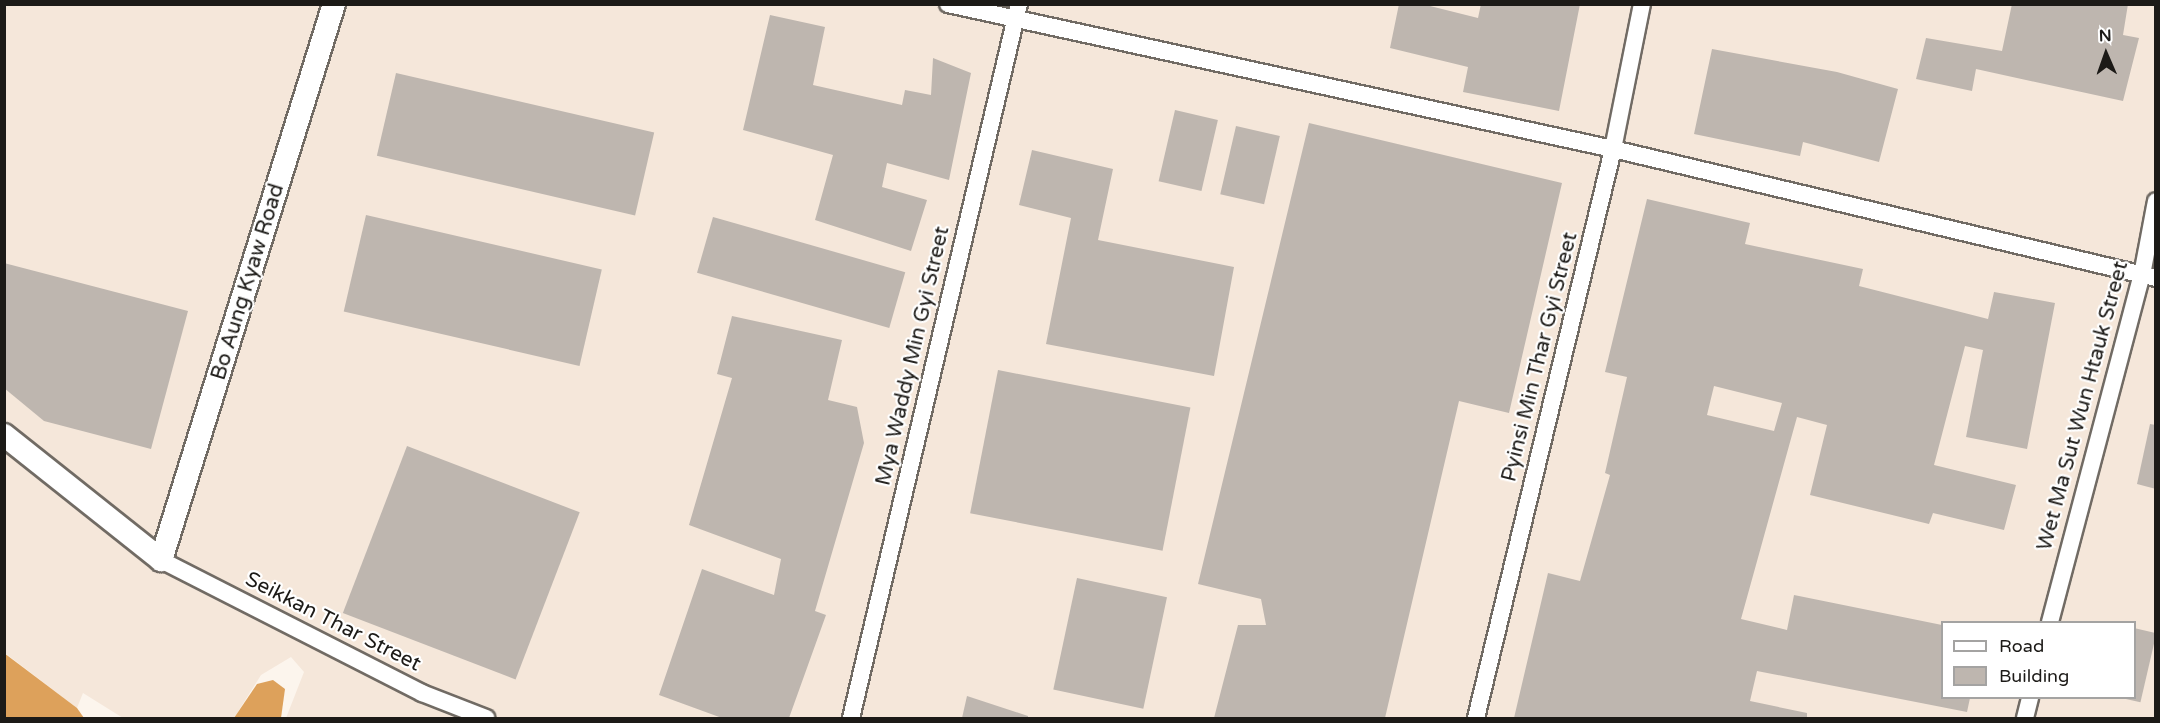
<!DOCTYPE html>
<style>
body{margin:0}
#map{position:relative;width:2160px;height:723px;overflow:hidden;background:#fcf5ed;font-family:"Varela Round",sans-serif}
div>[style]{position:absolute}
.built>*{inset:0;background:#f5e7da}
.water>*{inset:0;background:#dda15b}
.building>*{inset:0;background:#beb6af;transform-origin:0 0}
.roads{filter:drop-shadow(2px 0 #716b64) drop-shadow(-2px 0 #716b64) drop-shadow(0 2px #716b64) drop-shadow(0 -2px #716b64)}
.street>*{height:16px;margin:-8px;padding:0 8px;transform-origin:8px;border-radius:8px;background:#fff}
.secondary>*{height:22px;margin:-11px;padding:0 11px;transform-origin:11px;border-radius:11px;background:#fff}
span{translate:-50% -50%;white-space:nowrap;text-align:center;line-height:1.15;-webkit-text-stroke:4.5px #fff;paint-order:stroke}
.street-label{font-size:21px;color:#1c1a17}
.frame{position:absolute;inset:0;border:6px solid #1c1a17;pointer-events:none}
.legend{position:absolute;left:1941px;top:621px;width:195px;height:78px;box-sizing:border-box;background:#fff;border:2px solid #a4a3a2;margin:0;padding:8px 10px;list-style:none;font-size:18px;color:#1c1a17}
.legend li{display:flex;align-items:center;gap:12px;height:30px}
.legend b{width:30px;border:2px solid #a4a3a2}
.north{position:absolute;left:2076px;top:24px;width:60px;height:60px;-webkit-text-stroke:4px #fff;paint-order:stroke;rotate:358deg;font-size:16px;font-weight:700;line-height:24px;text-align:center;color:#1c1a17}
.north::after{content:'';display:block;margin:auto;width:21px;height:27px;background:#1c1a17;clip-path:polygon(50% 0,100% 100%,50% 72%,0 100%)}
</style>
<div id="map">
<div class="built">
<div style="clip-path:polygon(evenodd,4px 5px,2155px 5px,2155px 718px,286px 718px,304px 672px,291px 657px,261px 675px,234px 718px,123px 718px,83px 693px,77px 708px,5px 653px,4px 5px,1942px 622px,2134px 622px,2134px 698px,1942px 698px,1942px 622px)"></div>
</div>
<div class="water">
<div style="clip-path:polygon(4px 653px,77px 708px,84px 718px,5px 718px)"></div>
<div style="clip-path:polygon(273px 680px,285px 689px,281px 718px,234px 718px,257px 684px)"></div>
</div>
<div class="building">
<div style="clip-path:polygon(1399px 4px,1422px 4px,1478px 18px,1481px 4px,1580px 4px,1559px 111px,1463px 92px,1468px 67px,1390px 48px)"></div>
<div style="clip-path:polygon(2012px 4px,2128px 4px,2123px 35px,2139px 38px,2123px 101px,1976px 69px,1972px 91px,1916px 79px,1926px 38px,2002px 51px)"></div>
<div style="clip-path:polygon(770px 15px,825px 27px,813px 85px,902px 105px,905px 90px,931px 95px,933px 58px,971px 73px,949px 180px,887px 163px,882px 187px,927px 200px,911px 251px,815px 220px,833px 155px,743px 130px)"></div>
<div style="clip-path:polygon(1712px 49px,1837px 72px,1898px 89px,1879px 162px,1803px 142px,1800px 156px,1694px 134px)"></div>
<div style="left:396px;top:73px;width:265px;height:85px;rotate:13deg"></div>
<div style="left:1175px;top:110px;width:44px;height:73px;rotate:13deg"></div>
<div style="clip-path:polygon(1309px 123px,1562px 183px,1509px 413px,1459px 401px,1385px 718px,1214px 718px,1238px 625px,1266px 625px,1261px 599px,1198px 584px)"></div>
<div style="left:1236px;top:126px;width:45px;height:70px;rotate:13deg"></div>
<div style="clip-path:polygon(1032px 150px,1113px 169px,1098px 240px,1234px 267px,1214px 376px,1046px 344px,1071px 218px,1019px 205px)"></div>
<div style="clip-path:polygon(evenodd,1647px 199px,1750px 223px,1745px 244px,1863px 269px,1859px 286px,1988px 319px,1994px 292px,2055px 303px,2027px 449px,1966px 437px,1983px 350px,1965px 346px,1934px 465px,2016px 485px,2004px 530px,1933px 513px,1929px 524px,1810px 495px,1827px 425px,1797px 417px,1741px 619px,1787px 630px,1794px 595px,1942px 625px,1942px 698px,1970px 698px,1967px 712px,1757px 671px,1750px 701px,1807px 713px,1807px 718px,1514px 718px,1548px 573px,1580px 581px,1610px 475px,1605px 473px,1627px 377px,1605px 372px,1647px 199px,1714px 386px,1782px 403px,1774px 431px,1707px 415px,1714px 386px)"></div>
<div style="left:366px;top:215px;width:242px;height:99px;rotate:13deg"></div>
<div style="left:713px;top:217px;width:200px;height:58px;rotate:16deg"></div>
<div style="clip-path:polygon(4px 263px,188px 311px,151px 449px,44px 421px,4px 388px)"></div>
<div style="clip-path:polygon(732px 316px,842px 340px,828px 400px,857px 407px,864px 443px,815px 611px,826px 615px,789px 718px,722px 718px,659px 695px,702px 569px,774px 595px,781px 559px,689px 525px,732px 378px,717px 374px)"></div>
<div style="left:998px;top:370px;width:196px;height:146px;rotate:11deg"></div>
<div style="clip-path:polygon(2150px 424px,2156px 425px,2156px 489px,2137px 484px)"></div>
<div style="left:407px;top:446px;width:185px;height:179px;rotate:21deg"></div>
<div style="left:1077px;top:578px;width:92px;height:114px;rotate:12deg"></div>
<div style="left:2134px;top:628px;width:23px;height:71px;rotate:13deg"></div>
<div style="clip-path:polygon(967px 696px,1028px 716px,1028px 718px,962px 718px)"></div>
</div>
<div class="roads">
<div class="street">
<div style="left:948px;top:4px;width:681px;rotate:12.3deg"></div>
<div style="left:1613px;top:149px;width:558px;rotate:13.36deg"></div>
<div style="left:161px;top:560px;width:293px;rotate:27deg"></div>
<div style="left:422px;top:693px;width:69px;rotate:21.3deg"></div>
<div style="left:2050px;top:622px;width:359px;rotate:-75.2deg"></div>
<div style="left:2142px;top:275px;width:75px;rotate:-79.3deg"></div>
<div style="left:851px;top:718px;width:733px;rotate:-76.76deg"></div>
<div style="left:1476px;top:718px;width:585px;rotate:-76.46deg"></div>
<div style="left:1613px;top:149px;width:148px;rotate:-78.7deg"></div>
<div style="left:2025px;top:718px;width:21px;rotate:-76deg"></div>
</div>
<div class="secondary">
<div style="left:4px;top:435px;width:201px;rotate:38.5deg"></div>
<div style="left:161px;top:560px;width:582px;rotate:-72.72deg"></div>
</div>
</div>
<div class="street-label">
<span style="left:248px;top:282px;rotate:-73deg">Bo Aung Kyaw Road</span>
<span style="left:913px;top:356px;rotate:-77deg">Mya Waddy Min Gyi Street</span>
<span style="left:1540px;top:357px;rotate:-76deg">Pyinsi Min Thar Gyi Street</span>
<span style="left:2083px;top:406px;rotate:-75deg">Wet Ma Sut Wun Htauk Street</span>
<span style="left:333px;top:622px;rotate:27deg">Seikkan Thar Street</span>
</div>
<div class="frame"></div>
<ul class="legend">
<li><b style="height:8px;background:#fff"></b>Road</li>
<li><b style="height:16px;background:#beb6af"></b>Building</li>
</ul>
<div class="north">N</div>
</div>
